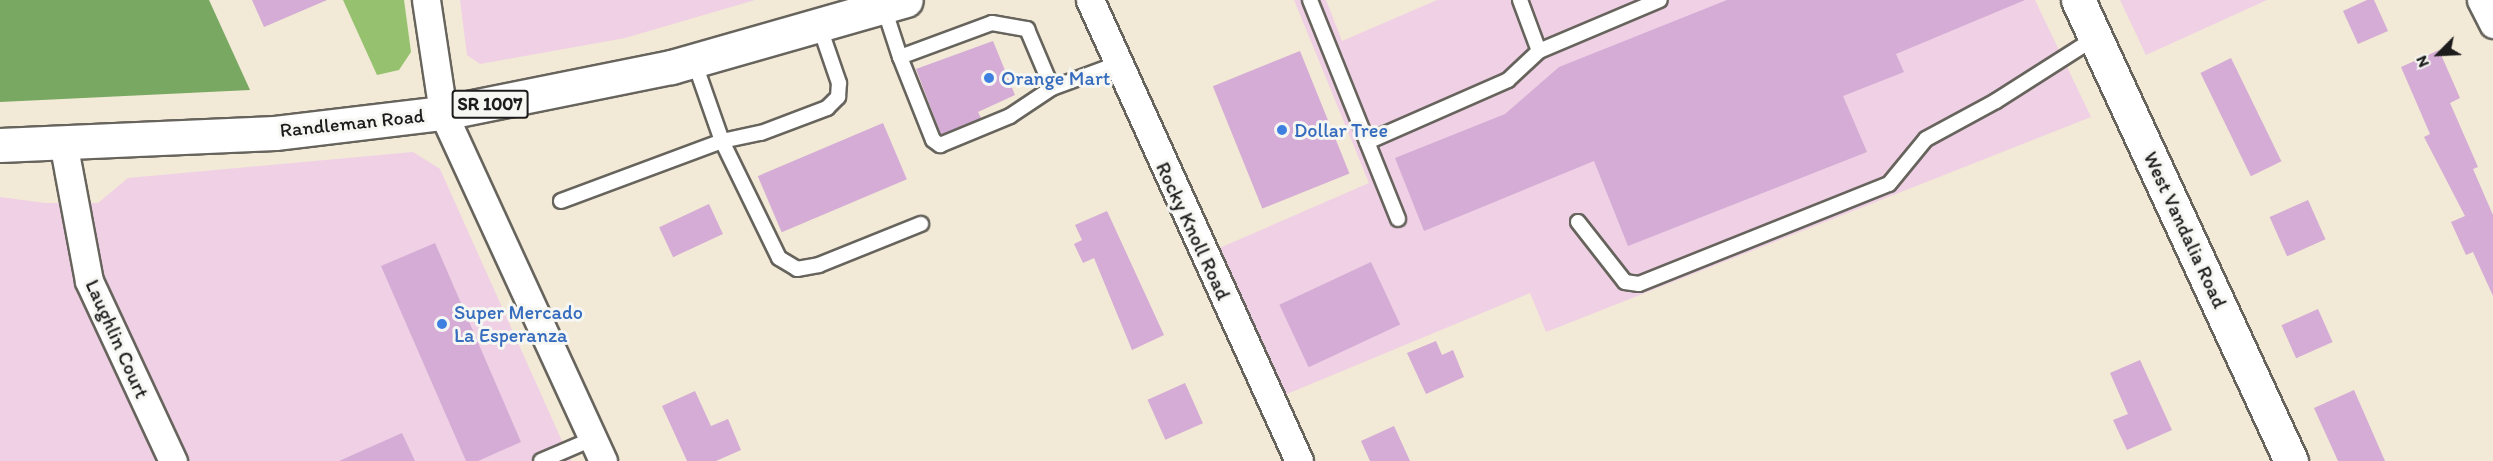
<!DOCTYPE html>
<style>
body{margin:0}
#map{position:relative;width:2493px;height:461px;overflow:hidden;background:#f2e9d6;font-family:Itim,sans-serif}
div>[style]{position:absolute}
.built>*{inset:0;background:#f0d0e5}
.green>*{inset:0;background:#96c26f}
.forest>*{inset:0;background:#78a862}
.building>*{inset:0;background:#d4acd5;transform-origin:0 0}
.roads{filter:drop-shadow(2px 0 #67645d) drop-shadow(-2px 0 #67645d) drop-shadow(0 2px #67645d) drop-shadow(0 -2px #67645d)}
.service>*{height:14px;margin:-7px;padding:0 7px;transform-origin:7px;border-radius:7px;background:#fff}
.minor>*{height:27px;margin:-13.5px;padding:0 13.5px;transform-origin:13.5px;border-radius:13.5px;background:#fff}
.secondary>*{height:33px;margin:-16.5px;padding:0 16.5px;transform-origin:16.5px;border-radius:16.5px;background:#fff}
.primary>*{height:33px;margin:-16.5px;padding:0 16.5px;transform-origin:16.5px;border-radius:16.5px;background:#fff}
.dots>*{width:16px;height:16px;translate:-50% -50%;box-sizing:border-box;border:3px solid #f6f6f2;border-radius:50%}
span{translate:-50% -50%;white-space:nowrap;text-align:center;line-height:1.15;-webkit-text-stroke:6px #f6f6f2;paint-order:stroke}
.shield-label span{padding:2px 4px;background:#f6f6f2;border:2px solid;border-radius:4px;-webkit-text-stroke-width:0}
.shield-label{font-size:18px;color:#1c1c1c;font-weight:700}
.shop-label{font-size:20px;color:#366cbe}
.left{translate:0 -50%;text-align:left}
.street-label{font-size:20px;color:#1c1c1c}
.north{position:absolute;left:2409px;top:24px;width:60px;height:60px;-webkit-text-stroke:4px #f6f6f2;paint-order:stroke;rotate:246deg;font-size:16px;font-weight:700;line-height:24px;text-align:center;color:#1c1c1c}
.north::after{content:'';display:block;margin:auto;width:21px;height:27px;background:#1c1c1c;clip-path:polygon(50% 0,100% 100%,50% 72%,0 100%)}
</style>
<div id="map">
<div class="built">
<div style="clip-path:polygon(460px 0,755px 0,625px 38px,480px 64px,467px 55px)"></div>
<div style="clip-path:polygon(1294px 0,1326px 0,1342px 41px,1437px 0,2035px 0,2091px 117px,1546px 332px,1530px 293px,1282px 396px,1215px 250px,1369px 183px)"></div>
<div style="clip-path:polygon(2120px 0,2267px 0,2146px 55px)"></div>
<div style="clip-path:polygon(413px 152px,440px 169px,571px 461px,0 461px,0 197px,45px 203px,98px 203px,128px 178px)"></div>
</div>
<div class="green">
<div style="clip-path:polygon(343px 0,404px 0,411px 52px,399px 70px,377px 75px)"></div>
</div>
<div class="forest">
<div style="clip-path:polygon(0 0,209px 0,250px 90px,0 102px)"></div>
</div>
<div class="building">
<div style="clip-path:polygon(252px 0,327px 0,264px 27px)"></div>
<div style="clip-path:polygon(1727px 0,2025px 0,1896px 54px,1904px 72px,1843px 96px,1867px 152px,1628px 246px,1594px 161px,1424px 231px,1395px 158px,1505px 114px,1559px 67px)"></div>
<div style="clip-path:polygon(2367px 0,2374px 0,2388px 31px,2358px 44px,2343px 11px)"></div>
<div style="clip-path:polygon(993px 41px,1015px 95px,978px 112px,981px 118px,941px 135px,916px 69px)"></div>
<div style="clip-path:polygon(2439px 50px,2460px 98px,2450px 103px,2478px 167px,2473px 169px,2493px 215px,2493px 296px,2473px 252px,2466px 255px,2451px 222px,2465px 216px,2424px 137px,2430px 134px,2401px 67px)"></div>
<div style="left:1300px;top:51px;width:132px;height:94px;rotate:68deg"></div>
<div style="left:2231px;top:58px;width:115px;height:34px;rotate:64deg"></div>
<div style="left:883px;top:123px;width:61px;height:136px;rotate:67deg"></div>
<div style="left:2308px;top:200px;width:43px;height:42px;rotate:66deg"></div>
<div style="left:709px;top:204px;width:33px;height:55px;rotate:65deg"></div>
<div style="clip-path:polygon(1107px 211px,1164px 335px,1132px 350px,1094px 258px,1083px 263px,1074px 244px,1082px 240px,1075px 225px)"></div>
<div style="clip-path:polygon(435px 243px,521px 442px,478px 461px,466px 461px,381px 266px)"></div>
<div style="left:1371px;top:262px;width:69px;height:101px;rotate:65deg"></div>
<div style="left:2318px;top:309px;width:36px;height:40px;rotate:66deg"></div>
<div style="clip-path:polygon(1436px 341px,1442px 355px,1453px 350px,1464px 377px,1426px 394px,1407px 353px)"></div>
<div style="clip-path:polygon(2140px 360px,2172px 430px,2127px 450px,2113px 420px,2128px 414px,2110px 373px)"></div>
<div style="left:1185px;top:383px;width:44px;height:41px;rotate:66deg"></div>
<div style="clip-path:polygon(2354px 390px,2368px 422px,2385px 461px,2338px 461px,2314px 408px)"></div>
<div style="clip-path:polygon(695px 391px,711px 426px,728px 419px,741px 450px,716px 461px,687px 461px,662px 406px)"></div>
<div style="clip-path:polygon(1394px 426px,1410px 461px,1370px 461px,1361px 441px)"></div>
<div style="clip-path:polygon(402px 433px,415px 461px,339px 461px)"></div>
</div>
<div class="roads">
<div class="service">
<div style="left:1310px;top:0;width:236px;rotate:68.1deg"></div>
<div style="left:1520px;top:0;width:54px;rotate:69.6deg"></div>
<div style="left:1539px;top:51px;width:131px;rotate:-22.9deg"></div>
<div style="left:883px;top:5px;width:55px;rotate:71.9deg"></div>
<div style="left:900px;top:57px;width:98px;rotate:-20.3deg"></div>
<div style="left:992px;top:23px;width:36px;rotate:10deg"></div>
<div style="left:1027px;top:29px;width:64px;rotate:67deg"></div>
<div style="left:1052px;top:88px;width:69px;rotate:-20.3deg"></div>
<div style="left:900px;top:57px;width:89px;rotate:68.3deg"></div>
<div style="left:933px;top:140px;width:9px;rotate:36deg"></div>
<div style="left:940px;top:145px;width:76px;rotate:-22.5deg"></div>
<div style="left:1010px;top:116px;width:50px;rotate:-33.7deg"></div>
<div style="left:694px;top:61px;width:85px;rotate:70.7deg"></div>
<div style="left:722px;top:141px;width:130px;rotate:64deg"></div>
<div style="left:779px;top:258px;width:21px;rotate:31deg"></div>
<div style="left:797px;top:269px;width:22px;rotate:-10deg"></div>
<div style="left:819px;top:265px;width:110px;rotate:-21.9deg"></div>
<div style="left:1367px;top:142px;width:154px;rotate:-23.7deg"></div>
<div style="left:1508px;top:80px;width:42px;rotate:-43.1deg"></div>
<div style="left:561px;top:201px;width:172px;rotate:-20.4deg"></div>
<div style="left:722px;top:141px;width:40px;rotate:-12deg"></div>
<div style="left:761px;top:133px;width:71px;rotate:-20.7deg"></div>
<div style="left:827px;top:108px;width:16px;rotate:-45deg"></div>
<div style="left:838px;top:97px;width:14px;rotate:-86deg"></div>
<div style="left:839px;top:83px;width:61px;rotate:-109deg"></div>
<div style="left:1578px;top:222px;width:76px;rotate:51.9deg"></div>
<div style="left:1625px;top:282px;width:14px;rotate:8deg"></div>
<div style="left:1639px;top:284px;width:269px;rotate:-21.8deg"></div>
<div style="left:1889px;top:184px;width:58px;rotate:-50.6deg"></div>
<div style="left:1926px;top:139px;width:80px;rotate:-28.5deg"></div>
<div style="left:1996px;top:101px;width:117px;rotate:-32.5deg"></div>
<div style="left:541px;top:461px;width:56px;rotate:-23.3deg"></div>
</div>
<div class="minor">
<div style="left:426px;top:0;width:114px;rotate:81.4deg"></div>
<div style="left:443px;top:113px;width:383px;rotate:65.3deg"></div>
<div style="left:1090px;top:0;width:506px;rotate:65.61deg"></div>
<div style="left:2481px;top:0;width:27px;rotate:63deg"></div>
<div style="left:63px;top:142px;width:141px;rotate:79.4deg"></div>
<div style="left:89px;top:281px;width:199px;rotate:65deg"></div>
</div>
<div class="secondary">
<div style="left:2078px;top:0;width:508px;rotate:65.2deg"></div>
</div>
<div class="primary">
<div style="left:0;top:145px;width:275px;rotate:-2.5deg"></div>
<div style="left:275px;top:133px;width:169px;rotate:-6.8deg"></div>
<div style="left:443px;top:113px;width:233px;rotate:-11.4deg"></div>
<div style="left:671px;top:67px;width:244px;rotate:-15.9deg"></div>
</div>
</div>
<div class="dots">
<div style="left:989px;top:78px;background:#3f7fe0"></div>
<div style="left:1282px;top:130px;background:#3f7fe0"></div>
<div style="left:442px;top:324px;background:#3f7fe0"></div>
</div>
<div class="shield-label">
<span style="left:490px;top:104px">SR 1007</span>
</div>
<div class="shop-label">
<span class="left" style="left:1001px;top:78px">Orange Mart</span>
<span class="left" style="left:1294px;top:130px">Dollar Tree</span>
<span class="left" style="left:454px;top:324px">Super Mercado<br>La Esperanza</span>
</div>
<div class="street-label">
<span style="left:352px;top:123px;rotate:-6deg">Randleman Road</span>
<span style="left:2185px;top:230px;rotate:65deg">West Vandalia Road</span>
<span style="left:1193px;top:231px;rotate:65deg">Rocky Knoll Road</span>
<span style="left:117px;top:339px;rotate:66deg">Laughlin Court</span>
</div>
<div class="north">N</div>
</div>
